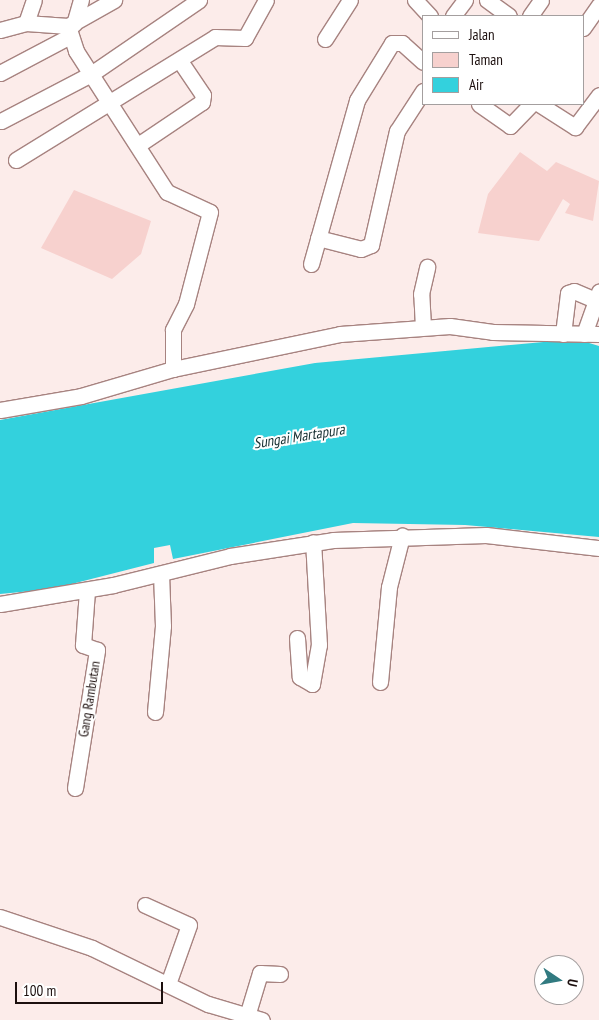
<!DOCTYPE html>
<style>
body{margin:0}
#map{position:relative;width:599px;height:1020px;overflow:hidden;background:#fcecea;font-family:"PT Sans Narrow",sans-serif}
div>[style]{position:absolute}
.green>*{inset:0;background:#f7d1ce}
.water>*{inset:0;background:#33d1dd}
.roads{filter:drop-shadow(1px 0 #a78380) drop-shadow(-1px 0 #a78380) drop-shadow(0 1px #a78380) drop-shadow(0 -1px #a78380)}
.minor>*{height:15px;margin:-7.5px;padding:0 7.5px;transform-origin:7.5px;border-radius:7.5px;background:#fff}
span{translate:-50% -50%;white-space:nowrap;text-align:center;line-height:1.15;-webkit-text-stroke:4px #fff;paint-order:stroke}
.street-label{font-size:14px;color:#1c0f0e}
.water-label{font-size:15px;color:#173032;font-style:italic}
.legend{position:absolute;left:422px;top:15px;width:162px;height:90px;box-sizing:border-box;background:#fff;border:1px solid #a49f9f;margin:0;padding:6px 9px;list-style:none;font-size:15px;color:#1c0f0e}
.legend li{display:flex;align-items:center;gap:10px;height:25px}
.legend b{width:25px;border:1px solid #a49f9f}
.north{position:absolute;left:534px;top:955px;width:50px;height:50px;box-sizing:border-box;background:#fff;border:1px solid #a49f9f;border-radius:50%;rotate:102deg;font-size:14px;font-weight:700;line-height:20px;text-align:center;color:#1c0f0e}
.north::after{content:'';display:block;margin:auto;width:18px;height:22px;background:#317a80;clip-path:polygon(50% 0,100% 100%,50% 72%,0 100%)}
.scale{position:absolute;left:15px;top:982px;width:148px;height:22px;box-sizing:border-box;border:2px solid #1c0f0e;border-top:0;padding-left:6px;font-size:15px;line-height:18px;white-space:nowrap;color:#1c0f0e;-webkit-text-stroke:4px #fff;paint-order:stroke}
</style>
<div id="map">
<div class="green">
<div style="clip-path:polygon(520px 152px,547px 171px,556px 162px,599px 181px,593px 221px,565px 213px,570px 204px,563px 199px,539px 241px,478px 233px,488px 194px)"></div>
<div style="clip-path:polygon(74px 190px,151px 221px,141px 254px,112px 279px,41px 248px)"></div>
</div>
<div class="water">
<div style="clip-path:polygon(576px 339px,599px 346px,599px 537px,465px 525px,353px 523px,173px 559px,170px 545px,154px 548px,154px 563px,52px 589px,0 594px,0 420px,315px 363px)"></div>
</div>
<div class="roads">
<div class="minor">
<div style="left:415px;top:0;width:22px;rotate:47deg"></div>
<div style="left:487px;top:0;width:27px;rotate:36deg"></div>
<div style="left:453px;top:16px;width:20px;rotate:-53deg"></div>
<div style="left:530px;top:16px;width:19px;rotate:-55deg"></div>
<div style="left:26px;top:23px;width:24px;rotate:-71deg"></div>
<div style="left:74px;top:24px;width:25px;rotate:-74deg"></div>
<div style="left:68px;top:26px;width:26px;rotate:72deg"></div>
<div style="left:76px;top:51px;width:168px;rotate:57.2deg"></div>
<div style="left:167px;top:192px;width:47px;rotate:24.9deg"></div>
<div style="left:210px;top:212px;width:95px;rotate:104.6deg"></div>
<div style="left:186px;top:304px;width:29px;rotate:117deg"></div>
<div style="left:173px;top:330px;width:39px;rotate:90deg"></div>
<div style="left:583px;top:28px;width:28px;rotate:-55deg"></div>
<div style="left:0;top:30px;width:27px;rotate:-15deg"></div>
<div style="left:26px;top:23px;width:42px;rotate:4.1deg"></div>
<div style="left:68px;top:26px;width:53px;rotate:-29.5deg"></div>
<div style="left:325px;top:39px;width:46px;rotate:-57.3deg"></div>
<div style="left:0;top:73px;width:79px;rotate:-27.9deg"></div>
<div style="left:479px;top:104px;width:38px;rotate:35deg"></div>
<div style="left:510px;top:126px;width:30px;rotate:-46deg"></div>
<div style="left:539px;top:104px;width:43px;rotate:32.6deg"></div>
<div style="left:575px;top:127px;width:40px;rotate:-53deg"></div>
<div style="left:1px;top:121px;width:102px;rotate:-27.6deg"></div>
<div style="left:91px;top:74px;width:131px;rotate:-34.4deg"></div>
<div style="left:138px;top:145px;width:77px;rotate:-33.9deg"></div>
<div style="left:202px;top:102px;width:7px;rotate:-82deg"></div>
<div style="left:203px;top:95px;width:41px;rotate:-124.1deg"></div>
<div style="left:16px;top:160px;width:234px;rotate:-31.7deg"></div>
<div style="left:215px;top:37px;width:30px;rotate:2deg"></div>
<div style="left:245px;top:38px;width:43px;rotate:-61.1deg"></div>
<div style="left:318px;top:238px;width:44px;rotate:14.3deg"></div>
<div style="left:361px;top:249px;width:11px;rotate:-22deg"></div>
<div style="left:371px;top:245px;width:117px;rotate:-77.2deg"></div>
<div style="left:397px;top:131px;width:48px;rotate:-57deg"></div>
<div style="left:311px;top:264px;width:170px;rotate:-74.3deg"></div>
<div style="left:357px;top:100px;width:67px;rotate:-58.4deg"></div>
<div style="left:392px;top:43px;width:10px"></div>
<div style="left:402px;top:43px;width:28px;rotate:42deg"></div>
<div style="left:423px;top:327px;width:33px;rotate:-93deg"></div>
<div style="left:421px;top:294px;width:28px;rotate:-77deg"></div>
<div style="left:563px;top:334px;width:41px;rotate:-83deg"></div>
<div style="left:568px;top:293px;width:6px;rotate:-18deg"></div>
<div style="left:574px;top:291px;width:23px;rotate:23deg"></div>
<div style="left:584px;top:334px;width:45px;rotate:-70.3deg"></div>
<div style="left:0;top:410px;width:82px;rotate:-9.8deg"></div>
<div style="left:81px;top:396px;width:96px;rotate:-16.4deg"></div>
<div style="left:173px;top:369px;width:171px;rotate:-11.8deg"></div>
<div style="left:340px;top:334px;width:110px;rotate:-4.2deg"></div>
<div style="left:450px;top:326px;width:43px;rotate:7.9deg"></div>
<div style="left:493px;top:332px;width:106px;rotate:1.1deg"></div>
<div style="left:0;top:604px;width:115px;rotate:-9.5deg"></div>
<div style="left:113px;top:585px;width:121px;rotate:-13.9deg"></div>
<div style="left:230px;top:556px;width:104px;rotate:-8.8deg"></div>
<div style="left:333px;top:540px;width:153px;rotate:-1.9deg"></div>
<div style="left:486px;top:535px;width:114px;rotate:6.6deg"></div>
<div style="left:297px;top:638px;width:39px;rotate:86deg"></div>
<div style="left:300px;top:677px;width:14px;rotate:30deg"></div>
<div style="left:312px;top:684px;width:40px;rotate:-80deg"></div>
<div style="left:319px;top:645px;width:103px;rotate:-93.3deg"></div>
<div style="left:380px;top:682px;width:95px;rotate:-84.6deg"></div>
<div style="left:389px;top:587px;width:53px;rotate:-75.7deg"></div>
<div style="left:155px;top:712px;width:86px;rotate:-84.7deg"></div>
<div style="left:163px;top:626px;width:51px;rotate:-92.2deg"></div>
<div style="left:75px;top:788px;width:140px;rotate:-80.9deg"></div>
<div style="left:97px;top:650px;width:15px;rotate:-160deg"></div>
<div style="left:83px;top:645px;width:55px;rotate:-85.8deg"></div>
<div style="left:145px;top:905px;width:48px;rotate:24.4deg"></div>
<div style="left:189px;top:925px;width:63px;rotate:109.6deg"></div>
<div style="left:0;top:917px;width:97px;rotate:18.6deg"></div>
<div style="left:92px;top:948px;width:129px;rotate:25.8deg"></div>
<div style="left:208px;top:1004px;width:56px;rotate:16.5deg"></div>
<div style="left:247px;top:1016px;width:45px;rotate:-73.2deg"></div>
<div style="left:260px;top:973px;width:20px;rotate:3deg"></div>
</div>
</div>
<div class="street-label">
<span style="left:89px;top:699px;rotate:-81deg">Gang Rambutan</span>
</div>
<div class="water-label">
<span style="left:299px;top:436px;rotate:-9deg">Sungai Martapura</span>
</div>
<ul class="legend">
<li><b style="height:6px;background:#fff"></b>Jalan</li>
<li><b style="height:14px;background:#f7d1ce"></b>Taman</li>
<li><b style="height:14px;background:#33d1dd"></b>Air</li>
</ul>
<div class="north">U</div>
<div class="scale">100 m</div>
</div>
